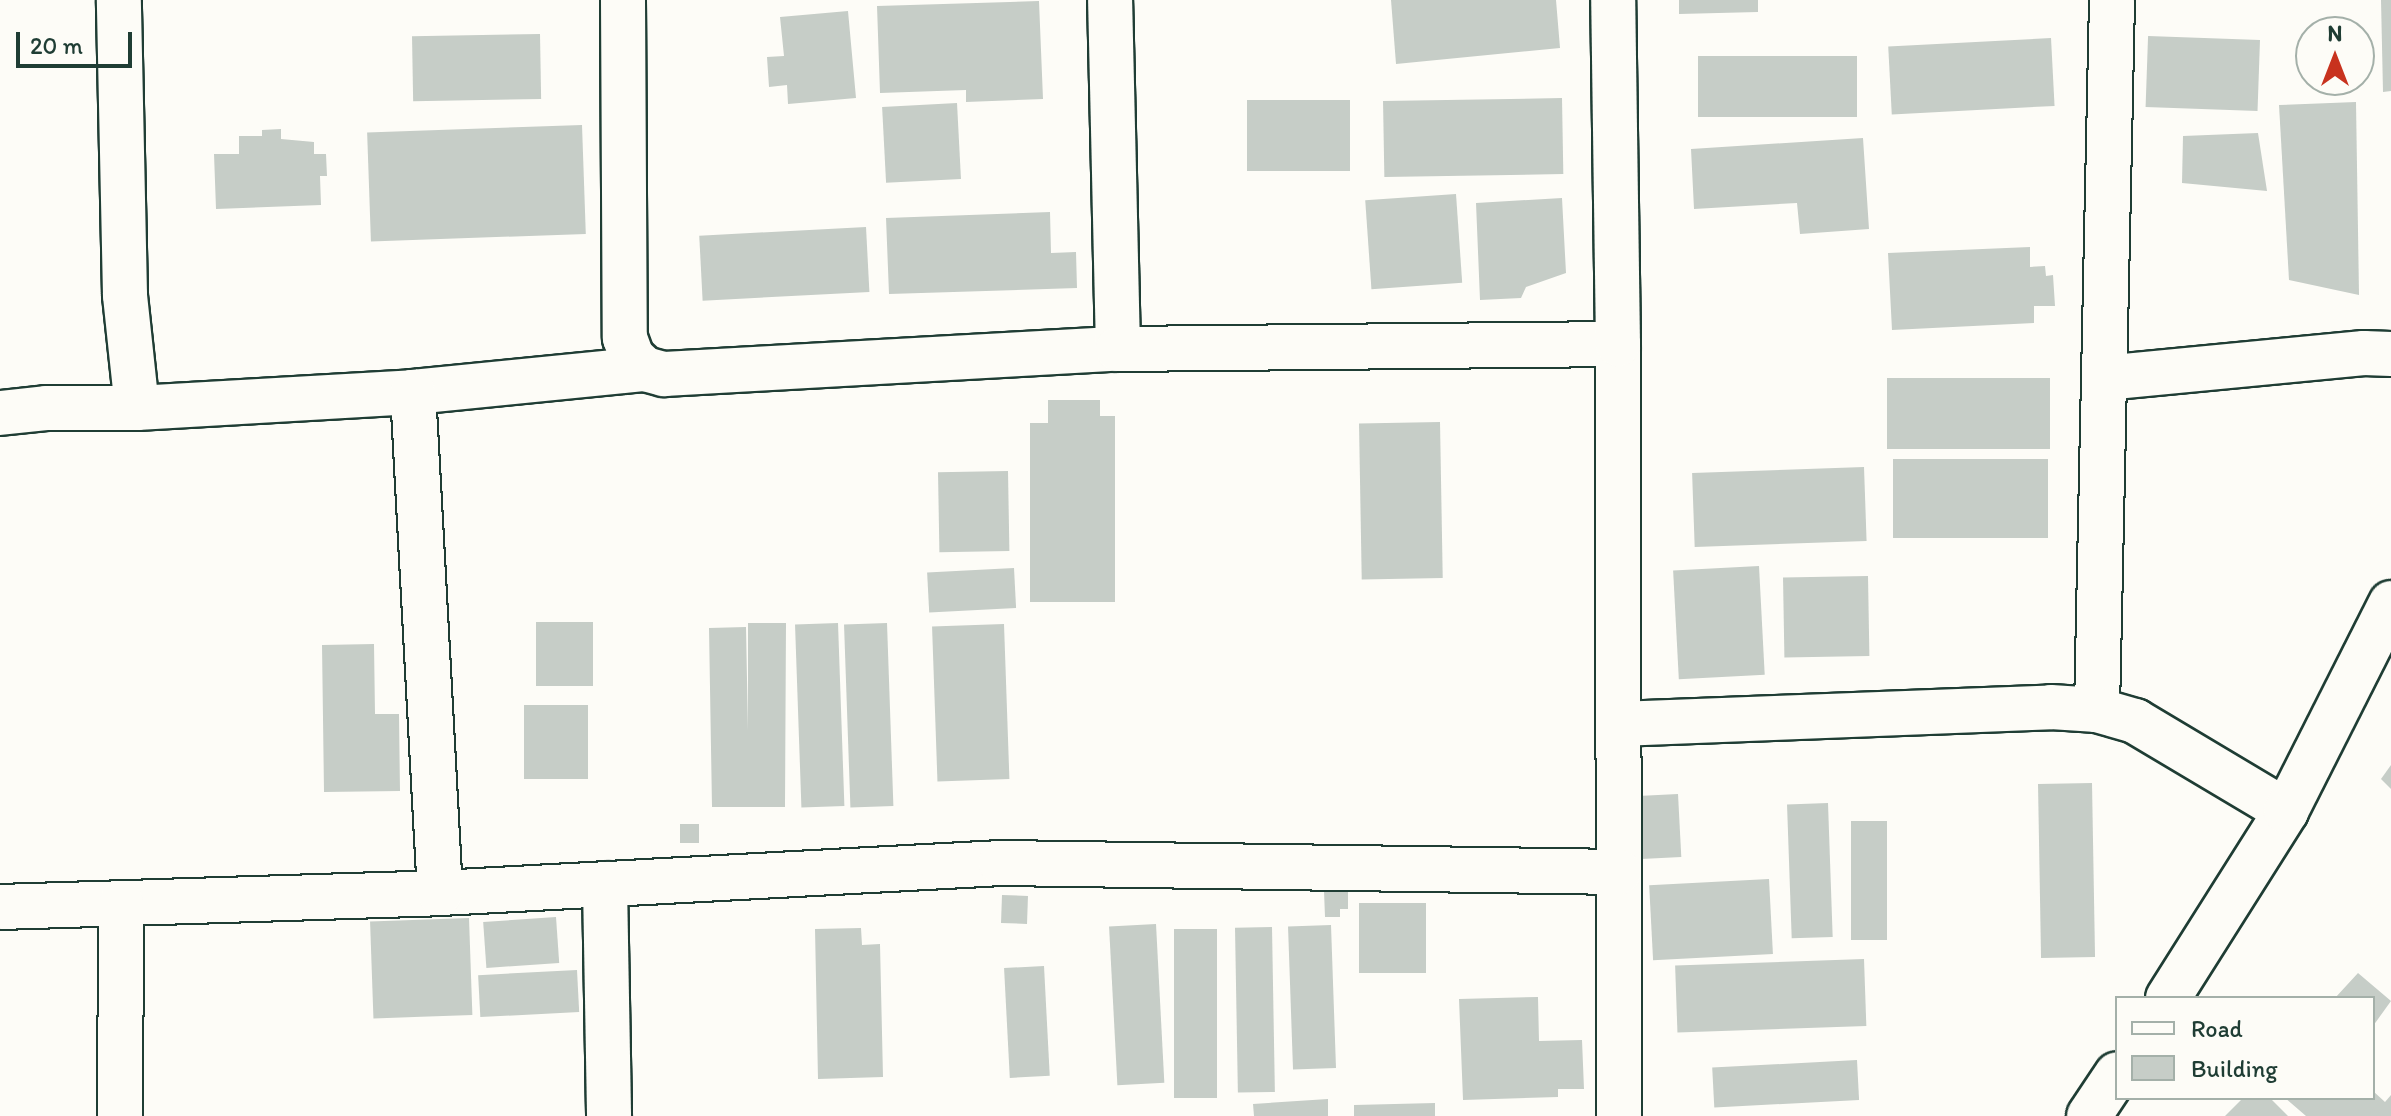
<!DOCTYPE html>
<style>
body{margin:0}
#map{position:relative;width:2391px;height:1116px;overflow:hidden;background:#fdfcf7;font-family:Itim,sans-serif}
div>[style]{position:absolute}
.building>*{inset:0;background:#c6cdc7;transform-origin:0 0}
.roads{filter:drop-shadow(2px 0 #1f3d34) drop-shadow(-2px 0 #1f3d34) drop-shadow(0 2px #1f3d34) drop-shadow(0 -2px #1f3d34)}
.minor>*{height:44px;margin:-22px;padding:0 22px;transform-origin:22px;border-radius:22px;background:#fdfcf7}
span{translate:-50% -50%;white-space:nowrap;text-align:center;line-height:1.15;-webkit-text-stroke:6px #fdfcf7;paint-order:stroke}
.legend{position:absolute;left:2115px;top:996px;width:260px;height:104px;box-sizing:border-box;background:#fdfcf7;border:2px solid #a4b0a9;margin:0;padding:10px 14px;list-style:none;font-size:24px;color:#1f3d34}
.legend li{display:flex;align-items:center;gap:16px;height:40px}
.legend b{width:40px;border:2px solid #a4b0a9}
.north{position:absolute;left:2295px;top:16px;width:80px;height:80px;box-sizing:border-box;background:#fdfcf7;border:2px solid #a4b0a9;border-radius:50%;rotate:0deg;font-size:22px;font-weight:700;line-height:32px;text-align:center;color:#1f3d34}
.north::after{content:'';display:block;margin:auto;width:28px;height:36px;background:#c8321e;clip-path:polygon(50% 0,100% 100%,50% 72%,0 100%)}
.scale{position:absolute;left:16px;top:32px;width:116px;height:36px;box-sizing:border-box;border:4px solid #1f3d34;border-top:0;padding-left:10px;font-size:24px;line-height:28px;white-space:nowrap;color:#1f3d34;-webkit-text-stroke:6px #fdfcf7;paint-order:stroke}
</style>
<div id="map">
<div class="building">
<div style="clip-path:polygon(1391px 0,1556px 0,1560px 48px,1396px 64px)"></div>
<div style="clip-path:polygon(1679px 0,1758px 0,1758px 12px,1679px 14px)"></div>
<div style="clip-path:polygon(2381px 0,2391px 0,2391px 91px,2383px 92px)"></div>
<div style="clip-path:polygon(1039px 1px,1043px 99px,966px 102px,966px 90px,880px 93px,877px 6px)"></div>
<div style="clip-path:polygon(848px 11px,856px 98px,788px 104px,787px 85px,769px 87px,767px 57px,784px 56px,780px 17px)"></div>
<div style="left:540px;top:34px;width:65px;height:128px;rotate:89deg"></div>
<div style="left:2051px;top:38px;width:68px;height:163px;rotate:87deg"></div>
<div style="left:2260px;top:40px;width:71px;height:112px;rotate:92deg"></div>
<div style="left:1698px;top:56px;width:159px;height:61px"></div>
<div style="left:1562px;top:98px;width:76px;height:179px;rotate:89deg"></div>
<div style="left:1247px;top:100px;width:103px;height:71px"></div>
<div style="clip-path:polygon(2356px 102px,2359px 295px,2289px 280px,2279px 105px)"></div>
<div style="left:957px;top:103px;width:76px;height:75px;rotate:87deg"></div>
<div style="left:582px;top:125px;width:109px;height:215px;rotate:88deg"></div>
<div style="clip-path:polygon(281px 129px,281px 139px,314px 142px,314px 154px,326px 154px,327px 176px,320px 176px,321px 205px,216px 209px,214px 154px,239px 154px,239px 136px,262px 136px,262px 130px)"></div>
<div style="clip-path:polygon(2258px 133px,2267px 191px,2182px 183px,2183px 136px)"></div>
<div style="clip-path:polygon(1863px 138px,1869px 229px,1800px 234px,1797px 203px,1694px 209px,1691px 149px)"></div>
<div style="left:1456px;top:194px;width:89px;height:91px;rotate:86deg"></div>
<div style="clip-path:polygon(1562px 198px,1566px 273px,1526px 287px,1521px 298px,1480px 300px,1476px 203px)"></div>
<div style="clip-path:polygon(1050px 212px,1051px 253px,1076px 252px,1077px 288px,889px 294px,886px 218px)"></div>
<div style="left:866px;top:227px;width:65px;height:167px;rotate:87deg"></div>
<div style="clip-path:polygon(2030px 247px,2030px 267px,2045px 266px,2046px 276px,2053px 275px,2055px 306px,2034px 306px,2034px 323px,1892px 330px,1888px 253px)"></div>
<div style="left:1887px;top:378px;width:163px;height:71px"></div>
<div style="clip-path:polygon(1048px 400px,1100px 400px,1100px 416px,1115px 416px,1115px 602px,1030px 602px,1030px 423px,1048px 423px)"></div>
<div style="left:1440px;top:422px;width:156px;height:81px;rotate:89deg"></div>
<div style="left:2048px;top:459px;width:79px;height:155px;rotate:90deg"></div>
<div style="left:1864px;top:467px;width:74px;height:172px;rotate:88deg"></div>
<div style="left:1008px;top:471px;width:80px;height:70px;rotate:89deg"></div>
<div style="left:1759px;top:566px;width:109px;height:86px;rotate:87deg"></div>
<div style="left:1014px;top:568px;width:40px;height:87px;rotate:87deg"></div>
<div style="left:1868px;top:576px;width:80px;height:85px;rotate:89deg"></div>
<div style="left:536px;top:622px;width:57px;height:64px"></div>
<div style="clip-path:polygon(748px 623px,786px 623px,785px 807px,712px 807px,709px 628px,746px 627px,748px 731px)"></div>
<div style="left:838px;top:623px;width:183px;height:43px;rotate:88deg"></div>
<div style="left:887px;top:623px;width:183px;height:43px;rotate:88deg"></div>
<div style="left:1004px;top:624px;width:155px;height:72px;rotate:88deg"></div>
<div style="clip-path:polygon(374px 644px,375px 714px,399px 714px,400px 791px,324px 792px,322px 645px)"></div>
<div style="left:524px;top:705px;width:64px;height:74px"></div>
<div style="clip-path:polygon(2391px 765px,2391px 789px,2381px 779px)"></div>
<div style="left:2092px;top:783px;width:174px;height:54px;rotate:89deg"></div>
<div style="left:1678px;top:794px;width:63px;height:40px;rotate:87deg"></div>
<div style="left:1828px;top:803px;width:134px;height:41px;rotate:88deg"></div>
<div style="left:1851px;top:821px;width:36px;height:119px"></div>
<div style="left:680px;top:824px;width:19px;height:19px"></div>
<div style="left:1769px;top:879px;width:75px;height:120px;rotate:87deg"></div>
<div style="clip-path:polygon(1324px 891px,1348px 891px,1348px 909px,1340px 909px,1340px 917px,1325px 917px)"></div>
<div style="left:1002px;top:895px;width:26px;height:28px;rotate:2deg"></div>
<div style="left:1359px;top:903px;width:67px;height:70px"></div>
<div style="left:556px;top:917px;width:46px;height:73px;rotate:86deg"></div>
<div style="left:469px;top:918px;width:97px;height:99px;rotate:88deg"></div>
<div style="left:1156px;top:924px;width:159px;height:47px;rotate:87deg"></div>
<div style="left:1331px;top:925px;width:143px;height:43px;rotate:88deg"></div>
<div style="left:1272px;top:927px;width:165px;height:37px;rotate:89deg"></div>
<div style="clip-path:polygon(861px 928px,862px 945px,880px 944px,883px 1077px,818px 1079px,815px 929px)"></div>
<div style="left:1174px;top:929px;width:43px;height:169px"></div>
<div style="left:1864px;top:959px;width:67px;height:189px;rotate:88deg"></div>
<div style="left:1044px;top:966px;width:110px;height:40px;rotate:87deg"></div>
<div style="left:577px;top:970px;width:42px;height:99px;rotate:87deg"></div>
<div style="clip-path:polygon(2358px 973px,2391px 1001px,2373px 1026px,2373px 998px,2335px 998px)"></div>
<div style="clip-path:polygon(1538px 997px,1539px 1041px,1582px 1040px,1584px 1089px,1558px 1089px,1558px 1097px,1463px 1100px,1459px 999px)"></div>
<div style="left:1857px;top:1060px;width:40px;height:145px;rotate:87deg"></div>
<div style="clip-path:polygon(2373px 1091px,2385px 1102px,2391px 1095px,2391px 1116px,2306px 1116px,2285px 1098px,2373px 1098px)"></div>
<div style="clip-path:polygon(2243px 1098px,2270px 1098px,2288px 1116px,2225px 1116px)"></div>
<div style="clip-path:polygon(1328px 1099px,1328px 1116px,1254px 1116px,1253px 1104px)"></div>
<div style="clip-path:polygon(1435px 1103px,1435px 1116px,1354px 1116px,1354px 1105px)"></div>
</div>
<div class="roads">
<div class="minor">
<div style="left:623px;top:0;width:338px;rotate:89.7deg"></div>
<div style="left:625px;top:338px;width:20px;rotate:70deg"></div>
<div style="left:632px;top:357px;width:18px;rotate:43deg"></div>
<div style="left:645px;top:369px;width:20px;rotate:15deg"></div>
<div style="left:664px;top:374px;width:455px;rotate:-3.2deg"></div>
<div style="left:1118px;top:349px;width:349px;rotate:-91.3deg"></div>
<div style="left:1618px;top:344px;width:772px;rotate:89.93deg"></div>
<div style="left:1118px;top:349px;width:500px;rotate:-0.57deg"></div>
<div style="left:1618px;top:344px;width:344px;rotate:-90.8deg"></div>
<div style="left:2104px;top:378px;width:261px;rotate:-5.5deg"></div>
<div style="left:2364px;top:353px;width:27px;rotate:2deg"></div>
<div style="left:137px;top:408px;width:276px;rotate:-3.3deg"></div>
<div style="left:413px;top:392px;width:233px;rotate:-5.7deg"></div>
<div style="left:0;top:413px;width:46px;rotate:-6.2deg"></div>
<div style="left:46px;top:408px;width:91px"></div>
<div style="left:137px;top:408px;width:114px;rotate:-96.1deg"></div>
<div style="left:125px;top:295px;width:295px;rotate:-91.2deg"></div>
<div style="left:2097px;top:710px;width:710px;rotate:-88.79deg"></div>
<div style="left:1618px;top:724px;width:433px;rotate:-2.2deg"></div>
<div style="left:2051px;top:707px;width:46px;rotate:3.7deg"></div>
<div style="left:2097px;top:710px;width:40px;rotate:16deg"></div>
<div style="left:2135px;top:721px;width:176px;rotate:30.8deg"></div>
<div style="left:605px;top:884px;width:232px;rotate:89deg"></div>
<div style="left:440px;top:893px;width:562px;rotate:-3.06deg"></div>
<div style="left:1001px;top:863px;width:618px;rotate:0.83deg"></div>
<div style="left:0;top:907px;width:440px;rotate:-1.8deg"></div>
<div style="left:440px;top:893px;width:502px;rotate:-93.08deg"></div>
<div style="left:2168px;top:998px;width:221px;rotate:-57.7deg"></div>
<div style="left:2286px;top:811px;width:233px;rotate:-63.2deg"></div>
<div style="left:120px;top:1116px;width:213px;rotate:-89.7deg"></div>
<div style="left:2089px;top:1116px;width:50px;rotate:-56.3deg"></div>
</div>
</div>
<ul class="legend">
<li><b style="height:10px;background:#fdfcf7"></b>Road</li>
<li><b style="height:22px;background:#c6cdc7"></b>Building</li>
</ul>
<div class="north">N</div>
<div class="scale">20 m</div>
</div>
